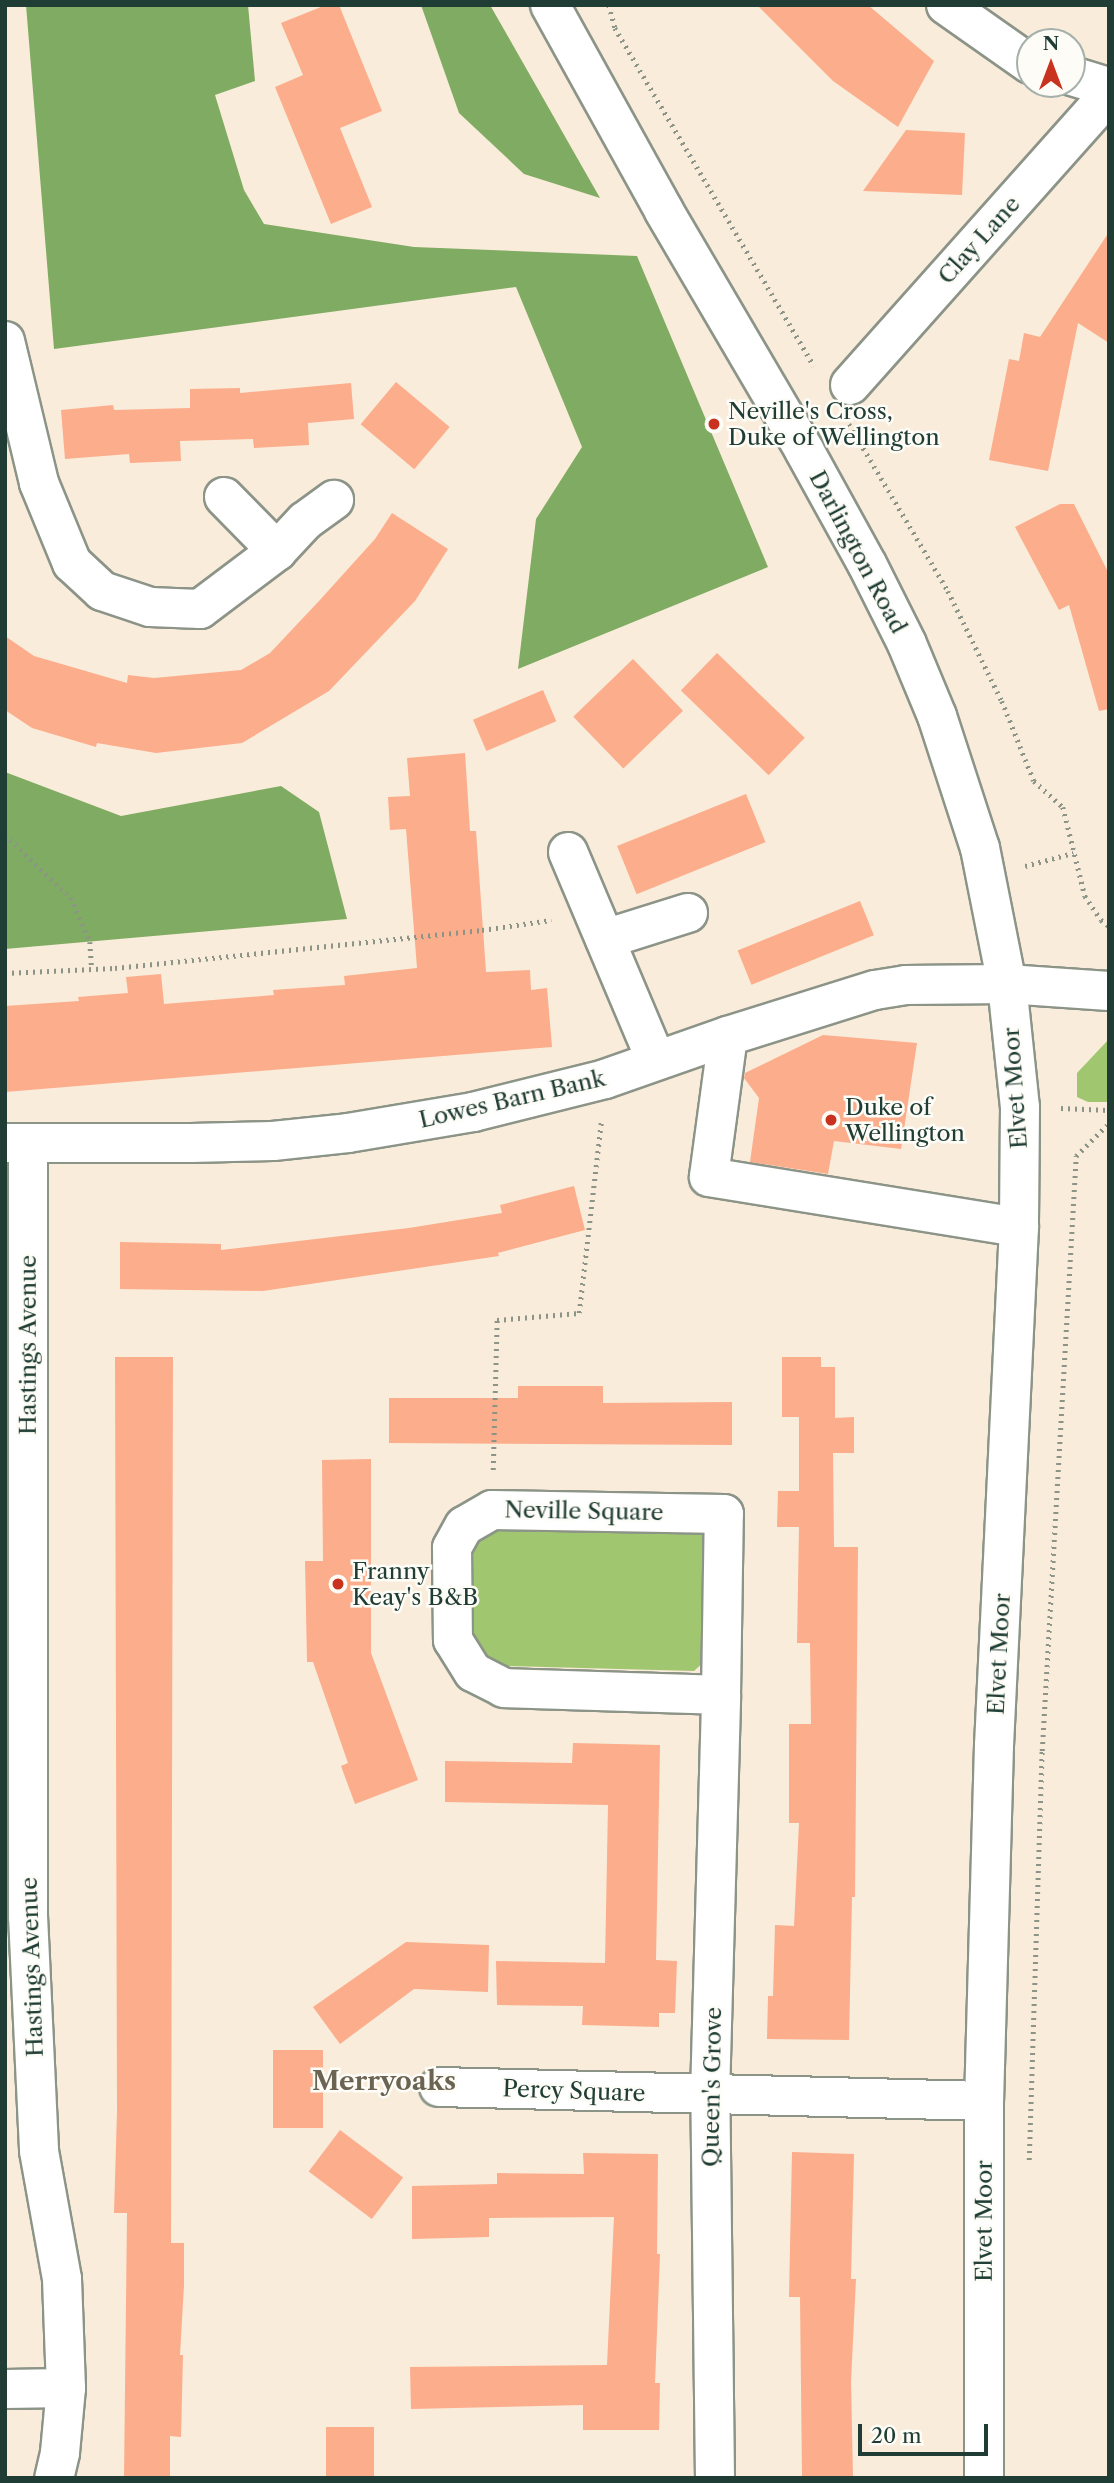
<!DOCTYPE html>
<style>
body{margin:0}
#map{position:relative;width:1114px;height:2483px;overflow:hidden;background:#f9ecdb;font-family:"Libre Caslon Text",serif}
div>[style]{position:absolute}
.green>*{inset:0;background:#a1c670}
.forest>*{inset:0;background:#80ab62}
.building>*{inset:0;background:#fcad8b;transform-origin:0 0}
.path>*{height:4.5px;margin-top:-2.25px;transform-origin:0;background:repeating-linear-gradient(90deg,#8c9488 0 2px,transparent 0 7px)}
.roads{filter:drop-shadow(2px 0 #8c9488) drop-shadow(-2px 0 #8c9488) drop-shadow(0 2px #8c9488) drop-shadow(0 -2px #8c9488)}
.minor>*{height:38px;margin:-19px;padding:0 19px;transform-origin:19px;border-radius:19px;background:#fff}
.highway>*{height:38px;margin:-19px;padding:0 19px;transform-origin:19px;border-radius:19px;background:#fff}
.dots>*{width:19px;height:19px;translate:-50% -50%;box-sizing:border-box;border:4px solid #fdfcf7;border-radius:50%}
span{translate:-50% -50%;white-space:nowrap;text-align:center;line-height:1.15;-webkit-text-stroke:5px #fdfcf7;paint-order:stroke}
.street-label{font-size:23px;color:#1f3d34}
.poi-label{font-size:23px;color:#1f3d34}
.left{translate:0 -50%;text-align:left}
.quarter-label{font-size:26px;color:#6c6452;font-weight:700}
.frame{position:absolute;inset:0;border:7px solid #1f3d34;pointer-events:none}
.north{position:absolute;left:1016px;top:28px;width:70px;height:70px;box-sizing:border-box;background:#fdfcf7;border:2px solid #a4b0a9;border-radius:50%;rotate:0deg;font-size:19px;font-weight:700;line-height:28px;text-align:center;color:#1f3d34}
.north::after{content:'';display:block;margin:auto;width:24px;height:32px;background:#c8321e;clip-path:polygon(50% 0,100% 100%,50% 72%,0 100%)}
.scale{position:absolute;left:858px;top:2424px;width:130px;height:32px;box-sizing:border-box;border:4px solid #1f3d34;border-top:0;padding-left:9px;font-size:21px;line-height:24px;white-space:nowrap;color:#1f3d34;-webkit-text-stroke:5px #fdfcf7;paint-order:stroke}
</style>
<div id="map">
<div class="green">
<div style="clip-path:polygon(1109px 1039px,1109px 1102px,1088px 1102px,1077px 1097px,1077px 1073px)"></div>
<div style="clip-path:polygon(489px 1529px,702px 1529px,706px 1542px,705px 1661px,694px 1671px,507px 1666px,486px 1662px,465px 1636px,467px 1558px)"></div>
</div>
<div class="forest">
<div style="clip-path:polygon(26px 5px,248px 5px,255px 81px,215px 95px,244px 190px,264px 224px,414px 247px,637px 256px,768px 567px,518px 669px,536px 519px,582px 447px,516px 287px,54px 349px)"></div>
<div style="clip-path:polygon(421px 5px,490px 5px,600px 198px,524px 174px,459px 113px)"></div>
<div style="clip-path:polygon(5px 772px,121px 816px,281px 786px,319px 812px,347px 919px,5px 949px)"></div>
</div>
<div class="building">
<div style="clip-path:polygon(326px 5px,339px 5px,382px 111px,340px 128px,372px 207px,331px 224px,275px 87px,303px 75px,281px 23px)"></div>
<div style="clip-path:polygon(757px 5px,868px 5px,934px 61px,898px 127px,833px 81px)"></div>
<div style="clip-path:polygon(906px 130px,965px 133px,962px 195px,863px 191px)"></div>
<div style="clip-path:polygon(1109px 232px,1109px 343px,1078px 323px,1048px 471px,989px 460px,1009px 359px,1019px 361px,1024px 333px,1040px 337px)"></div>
<div style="left:396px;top:382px;width:70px;height:55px;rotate:40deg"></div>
<div style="clip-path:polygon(351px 383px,354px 419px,308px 423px,309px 445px,254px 448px,253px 439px,180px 441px,181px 461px,130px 463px,129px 454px,65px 459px,61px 410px,113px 405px,114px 410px,190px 408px,190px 389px,240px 388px,240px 393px)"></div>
<div style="clip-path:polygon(1060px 504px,1074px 504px,1109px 574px,1109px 709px,1099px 711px,1069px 605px,1059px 610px,1015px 527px)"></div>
<div style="clip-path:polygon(392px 513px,448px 549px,415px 601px,329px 691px,242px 743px,156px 753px,97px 743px,96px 747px,32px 728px,5px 710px,5px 636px,34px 656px,127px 683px,128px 675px,154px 678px,241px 670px,270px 653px,319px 601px,375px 539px)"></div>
<div style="left:717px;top:653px;width:122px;height:52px;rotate:44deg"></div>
<div style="left:633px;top:659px;width:72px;height:83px;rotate:46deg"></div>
<div style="left:543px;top:690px;width:34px;height:76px;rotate:67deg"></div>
<div style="clip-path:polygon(465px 753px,470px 831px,476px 831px,486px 972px,530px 970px,531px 990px,547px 988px,552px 1047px,5px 1092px,5px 1006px,79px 1001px,78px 997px,128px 993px,126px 977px,161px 974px,164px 1004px,274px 995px,273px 990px,345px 985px,344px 976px,417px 968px,406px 829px,390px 830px,388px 797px,410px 796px,407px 758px)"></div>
<div style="left:746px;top:794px;width:52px;height:139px;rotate:68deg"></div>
<div style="left:860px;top:901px;width:37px;height:132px;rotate:68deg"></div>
<div style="clip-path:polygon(823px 1035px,917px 1043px,901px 1149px,834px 1141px,828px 1174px,750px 1162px,759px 1098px,744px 1078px,745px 1073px)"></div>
<div style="clip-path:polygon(574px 1186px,585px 1230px,498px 1253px,499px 1256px,263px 1291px,120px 1289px,120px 1242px,221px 1244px,221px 1250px,409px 1228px,502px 1213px,500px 1205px)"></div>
<div style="clip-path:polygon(115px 1357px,173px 1357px,171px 2243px,184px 2243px,184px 2285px,180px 2355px,183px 2355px,181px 2437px,170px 2436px,170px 2478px,124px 2478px,127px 2213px,114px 2213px,117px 2111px)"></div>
<div style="clip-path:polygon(782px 1357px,821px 1357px,821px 1367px,835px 1367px,835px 1418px,854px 1417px,854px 1453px,833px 1453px,834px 1547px,858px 1547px,855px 1897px,852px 1897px,849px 2040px,767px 2039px,768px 1996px,773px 1996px,775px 1925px,794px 1926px,799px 1823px,789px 1823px,789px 1724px,811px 1724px,810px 1643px,797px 1643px,799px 1527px,777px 1527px,778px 1491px,799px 1491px,799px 1417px,782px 1417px)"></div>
<div style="clip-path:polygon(518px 1386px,603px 1386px,603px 1403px,732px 1402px,732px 1445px,389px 1443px,389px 1398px,518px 1398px)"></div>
<div style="clip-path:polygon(371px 1459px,371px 1653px,418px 1780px,355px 1804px,341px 1766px,348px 1763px,313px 1662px,307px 1662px,305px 1561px,323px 1561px,322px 1460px)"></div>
<div style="clip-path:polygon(573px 1743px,660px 1745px,656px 1960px,677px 1961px,675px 2013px,659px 2013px,659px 2027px,582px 2025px,583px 2006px,497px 2005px,496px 1961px,605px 1963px,608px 1805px,445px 1802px,445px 1761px,572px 1763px)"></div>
<div style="clip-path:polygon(406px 1942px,489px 1945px,488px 1992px,414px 1989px,340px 2044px,313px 2007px)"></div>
<div style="left:323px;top:2050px;width:78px;height:50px;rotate:90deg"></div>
<div style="left:340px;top:2130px;width:79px;height:52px;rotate:37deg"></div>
<div style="clip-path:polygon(792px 2152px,854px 2154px,851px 2279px,856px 2279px,851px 2381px,853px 2478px,802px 2478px,800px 2297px,789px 2297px)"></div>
<div style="clip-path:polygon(583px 2153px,658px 2154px,657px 2254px,660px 2254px,655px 2383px,660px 2383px,659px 2430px,583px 2430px,583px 2405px,411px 2409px,410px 2367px,607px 2365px,614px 2217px,489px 2218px,489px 2237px,412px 2239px,412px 2186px,497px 2184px,497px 2173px,584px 2174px)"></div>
<div style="left:326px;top:2427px;width:48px;height:51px"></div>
</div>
<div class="path">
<div style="left:609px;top:5px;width:24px;rotate:75deg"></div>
<div style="left:615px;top:28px;width:392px;rotate:59.5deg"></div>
<div style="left:849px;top:424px;width:194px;rotate:59.3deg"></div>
<div style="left:948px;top:591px;width:123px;rotate:63.9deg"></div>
<div style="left:1002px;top:701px;width:86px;rotate:68.2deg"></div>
<div style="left:1034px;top:781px;width:39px;rotate:42deg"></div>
<div style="left:1063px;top:807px;width:92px;rotate:76.1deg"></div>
<div style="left:1085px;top:896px;width:29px;rotate:56deg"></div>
<div style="left:1101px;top:920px;width:10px;rotate:37deg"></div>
<div style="left:5px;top:835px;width:91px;rotate:43.7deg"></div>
<div style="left:71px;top:898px;width:48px;rotate:66.6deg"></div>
<div style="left:90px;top:942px;width:27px;rotate:86deg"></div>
<div style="left:1025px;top:866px;width:50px;rotate:-15.2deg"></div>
<div style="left:5px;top:973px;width:110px;rotate:-2.6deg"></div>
<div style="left:115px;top:968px;width:369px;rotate:-5.9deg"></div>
<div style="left:482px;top:930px;width:70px;rotate:-8.2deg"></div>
<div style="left:1061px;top:1108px;width:48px;rotate:2.4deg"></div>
<div style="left:493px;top:1470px;width:150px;rotate:-88.5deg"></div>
<div style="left:497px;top:1320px;width:82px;rotate:-4.9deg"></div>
<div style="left:579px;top:1313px;width:192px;rotate:-83.4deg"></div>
<div style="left:1029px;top:2160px;width:409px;rotate:-88.2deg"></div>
<div style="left:1042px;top:1751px;width:596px;rotate:-86.73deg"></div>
<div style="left:1076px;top:1156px;width:47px;rotate:-45deg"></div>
</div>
<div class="roads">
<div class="minor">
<div style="left:946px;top:5px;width:103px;rotate:35.1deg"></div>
<div style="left:1072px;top:76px;width:39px;rotate:17deg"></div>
<div style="left:5px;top:341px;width:146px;rotate:76.5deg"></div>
<div style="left:39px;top:483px;width:87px;rotate:67.6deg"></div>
<div style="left:72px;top:563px;width:41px;rotate:43deg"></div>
<div style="left:102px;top:591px;width:51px;rotate:18.4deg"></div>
<div style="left:150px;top:607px;width:50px;rotate:2.3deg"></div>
<div style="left:200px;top:609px;width:96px;rotate:-37deg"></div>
<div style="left:277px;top:551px;width:41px;rotate:-47deg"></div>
<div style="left:305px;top:521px;width:36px;rotate:-36deg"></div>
<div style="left:850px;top:385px;width:390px;rotate:-48.3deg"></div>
<div style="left:224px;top:497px;width:76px;rotate:45.5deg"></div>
<div style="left:568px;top:852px;width:226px;rotate:67.1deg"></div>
<div style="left:605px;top:939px;width:87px;rotate:-17.4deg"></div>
<div style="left:728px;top:1036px;width:142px;rotate:97.7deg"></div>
<div style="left:709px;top:1177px;width:314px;rotate:9.2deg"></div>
<div style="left:5px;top:1143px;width:186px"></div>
<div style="left:191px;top:1143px;width:82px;rotate:-1.4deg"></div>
<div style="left:273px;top:1141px;width:75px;rotate:-6.1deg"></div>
<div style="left:348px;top:1133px;width:127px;rotate:-9.5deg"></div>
<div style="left:473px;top:1112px;width:136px;rotate:-14deg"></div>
<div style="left:605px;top:1079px;width:130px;rotate:-19.3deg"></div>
<div style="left:728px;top:1036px;width:154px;rotate:-17.4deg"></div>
<div style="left:875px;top:990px;width:30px;rotate:-9deg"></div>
<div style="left:905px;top:985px;width:102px;rotate:-0.6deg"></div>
<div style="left:1007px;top:984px;width:102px;rotate:3.9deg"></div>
<div style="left:28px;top:1145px;width:771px;rotate:90deg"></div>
<div style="left:28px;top:1916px;width:235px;rotate:87.3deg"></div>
<div style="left:39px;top:2151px;width:130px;rotate:79.8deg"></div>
<div style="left:62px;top:2279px;width:109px;rotate:87.9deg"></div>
<div style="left:66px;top:2388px;width:65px;rotate:95.3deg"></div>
<div style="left:60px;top:2453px;width:26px;rotate:103deg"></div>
<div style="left:439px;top:2087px;width:545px;rotate:1.47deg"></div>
<div style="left:5px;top:2389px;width:61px;rotate:-0.9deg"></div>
<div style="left:715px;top:2478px;width:382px;rotate:-90.7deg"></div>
<div style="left:710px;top:2096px;width:401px;rotate:-88.4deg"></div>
<div style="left:721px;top:1695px;width:181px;rotate:-89.1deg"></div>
<div style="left:724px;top:1514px;width:232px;rotate:-179deg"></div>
<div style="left:492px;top:1510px;width:32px;rotate:150deg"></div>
<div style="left:464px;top:1526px;width:25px;rotate:119deg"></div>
<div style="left:452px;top:1548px;width:92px;rotate:89.4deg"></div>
<div style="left:453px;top:1640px;width:38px;rotate:58deg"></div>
<div style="left:473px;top:1672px;width:35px;rotate:27deg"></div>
<div style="left:504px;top:1688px;width:217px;rotate:1.8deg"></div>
</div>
<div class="highway">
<div style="left:550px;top:5px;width:235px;rotate:61deg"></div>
<div style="left:664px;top:211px;width:277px;rotate:59.6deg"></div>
<div style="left:804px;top:450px;width:130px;rotate:61.1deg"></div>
<div style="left:867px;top:564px;width:89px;rotate:63.4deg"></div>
<div style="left:907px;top:644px;width:78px;rotate:67.4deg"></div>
<div style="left:937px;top:716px;width:139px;rotate:72deg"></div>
<div style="left:980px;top:848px;width:139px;rotate:78.8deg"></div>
<div style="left:1007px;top:984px;width:124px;rotate:84deg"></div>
<div style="left:1020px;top:1107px;width:120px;rotate:90.5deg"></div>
<div style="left:1019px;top:1227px;width:519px;rotate:92.76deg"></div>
<div style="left:994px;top:1745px;width:356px;rotate:91.6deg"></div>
<div style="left:984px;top:2101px;width:377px;rotate:90deg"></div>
</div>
</div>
<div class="dots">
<div style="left:714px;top:424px;background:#c8321e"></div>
<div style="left:831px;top:1120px;background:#c8321e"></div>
<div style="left:338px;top:1584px;background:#c8321e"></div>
</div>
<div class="street-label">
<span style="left:979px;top:240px;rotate:-48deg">Clay Lane</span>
<span style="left:858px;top:552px;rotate:62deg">Darlington Road</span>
<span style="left:1015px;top:1088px;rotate:-94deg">Elvet Moor</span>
<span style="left:512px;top:1099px;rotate:-13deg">Lowes Barn Bank</span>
<span style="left:28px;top:1345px;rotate:-90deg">Hastings Avenue</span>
<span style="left:584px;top:1511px;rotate:1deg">Neville Square</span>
<span style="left:999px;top:1654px;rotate:-87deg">Elvet Moor</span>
<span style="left:32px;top:1967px;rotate:-92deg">Hastings Avenue</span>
<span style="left:712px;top:2087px;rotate:-89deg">Queen's Grove</span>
<span style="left:574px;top:2091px;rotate:2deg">Percy Square</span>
<span style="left:984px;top:2221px;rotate:-90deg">Elvet Moor</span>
</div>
<div class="poi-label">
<span class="left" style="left:728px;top:424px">Neville's Cross,<br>Duke of Wellington</span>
<span class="left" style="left:845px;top:1120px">Duke of<br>Wellington</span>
<span class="left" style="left:352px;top:1584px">Franny<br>Keay's B&amp;B</span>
</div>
<div class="quarter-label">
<span style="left:384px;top:2082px">Merryoaks</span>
</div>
<div class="frame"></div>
<div class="north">N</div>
<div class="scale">20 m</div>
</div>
